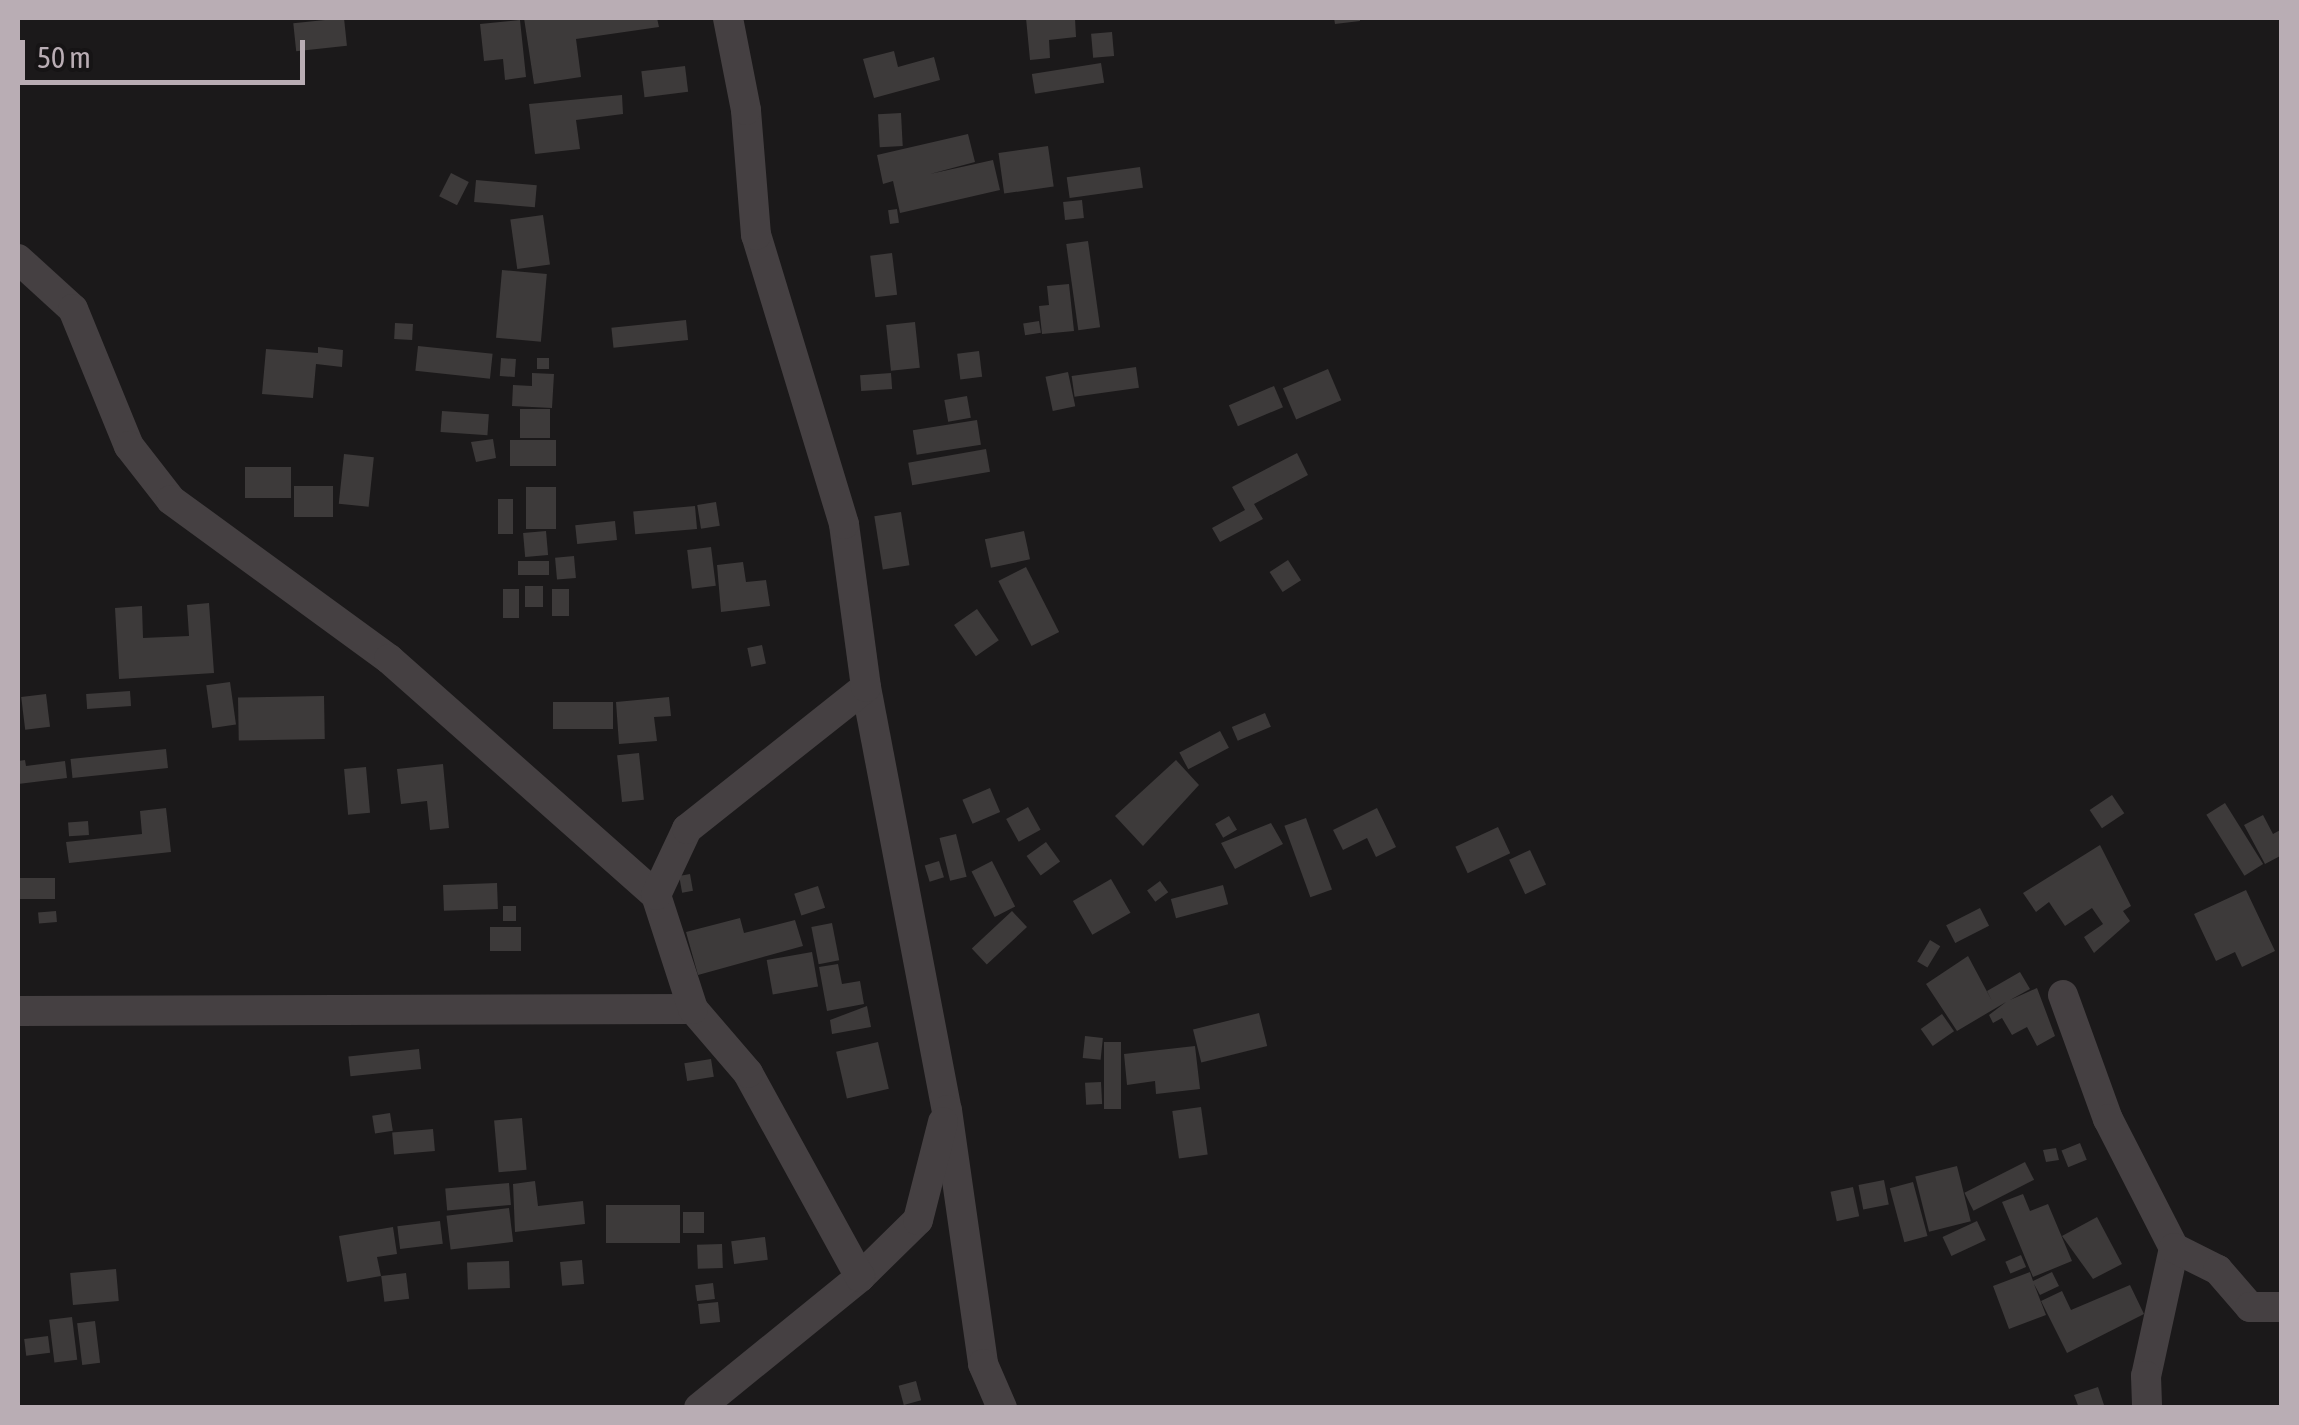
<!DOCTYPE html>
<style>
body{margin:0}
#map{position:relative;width:2299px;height:1425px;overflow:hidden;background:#1b191a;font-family:"Asap Condensed",sans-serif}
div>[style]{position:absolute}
.building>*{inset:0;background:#3d3a3a;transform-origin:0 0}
.minor>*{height:30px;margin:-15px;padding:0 15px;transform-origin:15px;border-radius:15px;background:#454042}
span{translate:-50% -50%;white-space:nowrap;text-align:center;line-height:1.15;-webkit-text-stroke:9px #161415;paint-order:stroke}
.frame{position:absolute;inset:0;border:20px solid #b9adb4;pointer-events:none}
.scale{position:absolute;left:20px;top:40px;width:285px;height:45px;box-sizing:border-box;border:5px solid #b9adb4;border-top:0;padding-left:12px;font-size:30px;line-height:35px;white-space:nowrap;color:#b9adb4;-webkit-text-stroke:8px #161415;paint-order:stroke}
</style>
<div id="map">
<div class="building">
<div style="left:344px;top:18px;width:28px;height:51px;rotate:84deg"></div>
<div style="clip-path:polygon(524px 18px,657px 18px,659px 27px,576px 39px,581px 77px,534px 84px)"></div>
<div style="clip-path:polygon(1026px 18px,1075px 18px,1076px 37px,1049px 40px,1050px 58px,1030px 60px)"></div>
<div style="clip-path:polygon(1334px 18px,1360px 18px,1360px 21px,1335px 24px)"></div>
<div style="clip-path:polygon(520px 20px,526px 77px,505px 80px,503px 59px,484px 61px,480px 24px)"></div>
<div style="left:1112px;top:32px;width:24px;height:21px;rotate:85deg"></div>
<div style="clip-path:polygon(894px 51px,898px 67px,934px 57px,940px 80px,874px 98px,863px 59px)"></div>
<div style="left:1101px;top:63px;width:20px;height:70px;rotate:81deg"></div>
<div style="left:685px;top:66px;width:26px;height:44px;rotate:83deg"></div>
<div style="clip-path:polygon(622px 95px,623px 114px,576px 120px,580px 149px,535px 154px,529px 104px)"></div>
<div style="left:901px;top:113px;width:33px;height:23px;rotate:87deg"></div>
<div style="clip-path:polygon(968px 134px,975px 162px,930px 174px,993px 160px,1000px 190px,900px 213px,893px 181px,883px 184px,877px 155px)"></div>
<div style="left:1048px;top:146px;width:41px;height:50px;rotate:82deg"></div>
<div style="left:1140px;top:167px;width:21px;height:74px;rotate:82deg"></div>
<div style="left:451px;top:173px;width:20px;height:26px;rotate:27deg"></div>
<div style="left:476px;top:180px;width:61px;height:22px;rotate:5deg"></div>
<div style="left:1082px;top:200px;width:18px;height:19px;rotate:84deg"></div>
<div style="left:897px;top:209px;width:14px;height:9px;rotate:82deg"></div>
<div style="left:543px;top:215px;width:50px;height:33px;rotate:82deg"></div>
<div style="left:1088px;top:241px;width:87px;height:22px;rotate:82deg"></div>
<div style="left:892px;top:253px;width:42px;height:22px;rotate:83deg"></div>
<div style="left:502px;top:270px;width:45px;height:68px;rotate:5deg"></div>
<div style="clip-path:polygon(1069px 284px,1074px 331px,1042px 334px,1039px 306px,1049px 305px,1047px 286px)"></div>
<div style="left:686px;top:320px;width:20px;height:75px;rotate:84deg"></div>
<div style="left:1039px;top:321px;width:12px;height:16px;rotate:81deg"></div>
<div style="left:915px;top:322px;width:46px;height:29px;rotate:84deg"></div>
<div style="left:395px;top:323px;width:18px;height:16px;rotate:3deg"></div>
<div style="left:418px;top:346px;width:75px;height:25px;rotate:6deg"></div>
<div style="clip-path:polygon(318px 347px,343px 350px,342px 367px,316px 364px,313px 398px,262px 394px,266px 349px,318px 353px)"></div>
<div style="left:979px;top:351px;width:26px;height:22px;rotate:83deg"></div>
<div style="left:501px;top:358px;width:15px;height:18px;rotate:4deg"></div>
<div style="left:537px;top:358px;width:12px;height:11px"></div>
<div style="left:1136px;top:367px;width:21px;height:65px;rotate:82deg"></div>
<div style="left:1328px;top:369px;width:34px;height:49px;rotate:67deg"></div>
<div style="left:1068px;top:372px;width:35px;height:23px;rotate:78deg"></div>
<div style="clip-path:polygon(532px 373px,554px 374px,552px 408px,512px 406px,513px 385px,532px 386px)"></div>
<div style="left:891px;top:373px;width:16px;height:31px;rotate:86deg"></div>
<div style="left:1274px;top:386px;width:23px;height:49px;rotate:67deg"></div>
<div style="left:967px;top:396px;width:22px;height:23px;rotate:80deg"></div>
<div style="left:520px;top:409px;width:30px;height:29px"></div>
<div style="left:442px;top:411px;width:47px;height:21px;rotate:4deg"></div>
<div style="left:977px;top:420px;width:25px;height:65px;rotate:81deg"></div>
<div style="clip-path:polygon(493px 439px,496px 458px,476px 462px,471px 442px)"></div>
<div style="left:510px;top:440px;width:46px;height:26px"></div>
<div style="left:986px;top:449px;width:23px;height:79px;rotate:80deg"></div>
<div style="clip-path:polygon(1297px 453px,1308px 475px,1254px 504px,1263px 519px,1220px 542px,1212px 528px,1245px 510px,1232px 487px)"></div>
<div style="left:344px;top:454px;width:30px;height:50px;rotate:6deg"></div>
<div style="left:245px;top:467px;width:46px;height:31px"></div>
<div style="left:333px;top:486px;width:31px;height:39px;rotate:90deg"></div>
<div style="left:526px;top:487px;width:30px;height:42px"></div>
<div style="left:498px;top:499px;width:15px;height:35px"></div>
<div style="left:716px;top:502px;width:24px;height:19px;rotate:81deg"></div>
<div style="left:695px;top:506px;width:23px;height:62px;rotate:85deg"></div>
<div style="left:901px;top:512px;width:54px;height:27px;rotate:81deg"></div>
<div style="left:615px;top:521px;width:19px;height:40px;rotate:84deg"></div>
<div style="left:546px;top:531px;width:24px;height:23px;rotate:85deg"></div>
<div style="left:1024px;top:531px;width:29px;height:40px;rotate:78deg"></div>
<div style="left:711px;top:547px;width:39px;height:24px;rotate:83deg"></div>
<div style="left:574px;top:556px;width:22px;height:19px;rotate:85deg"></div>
<div style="left:1288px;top:560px;width:24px;height:22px;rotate:57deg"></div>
<div style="left:549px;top:561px;width:14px;height:31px;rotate:90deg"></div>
<div style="clip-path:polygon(743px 562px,746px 582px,766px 580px,770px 606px,721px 612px,717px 565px)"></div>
<div style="left:1026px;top:567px;width:73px;height:31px;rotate:63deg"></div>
<div style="left:525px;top:586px;width:18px;height:21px"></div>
<div style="left:503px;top:589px;width:16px;height:29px"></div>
<div style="left:552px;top:589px;width:17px;height:27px"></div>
<div style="clip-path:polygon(209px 603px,214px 673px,119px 679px,115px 608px,142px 606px,143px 638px,189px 636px,187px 605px)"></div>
<div style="left:977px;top:609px;width:38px;height:28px;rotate:55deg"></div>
<div style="left:762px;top:645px;width:19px;height:15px;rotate:78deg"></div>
<div style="left:230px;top:682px;width:43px;height:24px;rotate:82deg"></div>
<div style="left:130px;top:691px;width:15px;height:44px;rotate:86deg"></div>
<div style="left:46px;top:694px;width:33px;height:25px;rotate:83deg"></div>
<div style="left:324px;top:696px;width:43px;height:86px;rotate:89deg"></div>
<div style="clip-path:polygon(669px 697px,671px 716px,654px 717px,657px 741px,619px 744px,616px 702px)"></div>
<div style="left:613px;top:702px;width:27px;height:60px;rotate:90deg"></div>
<div style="left:1265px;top:713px;width:15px;height:36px;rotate:67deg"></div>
<div style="left:1220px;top:731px;width:19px;height:46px;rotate:62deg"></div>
<div style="left:166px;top:749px;width:19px;height:96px;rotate:84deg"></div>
<div style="left:639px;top:753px;width:47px;height:22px;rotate:84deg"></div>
<div style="clip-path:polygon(25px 760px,26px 766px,65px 761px,67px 778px,18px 784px,18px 761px)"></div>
<div style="clip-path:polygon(1176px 760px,1199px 785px,1143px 846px,1115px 816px)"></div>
<div style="clip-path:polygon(443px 764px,449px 828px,430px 830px,427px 801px,401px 804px,397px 769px)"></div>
<div style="left:366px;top:767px;width:46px;height:22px;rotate:85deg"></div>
<div style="left:990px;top:788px;width:26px;height:30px;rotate:67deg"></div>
<div style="left:2112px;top:795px;width:22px;height:27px;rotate:56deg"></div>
<div style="left:2225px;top:803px;width:72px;height:22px;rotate:58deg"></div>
<div style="left:1028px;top:807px;width:26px;height:25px;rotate:61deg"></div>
<div style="clip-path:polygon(166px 808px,171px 852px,69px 863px,66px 842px,142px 834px,140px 811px)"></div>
<div style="clip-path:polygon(1377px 808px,1396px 847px,1376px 857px,1367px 838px,1343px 850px,1333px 830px)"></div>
<div style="clip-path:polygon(2263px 815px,2273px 834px,2282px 829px,2282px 855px,2265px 864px,2244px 825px)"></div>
<div style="left:1229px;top:816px;width:16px;height:16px;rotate:60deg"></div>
<div style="left:1306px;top:818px;width:76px;height:23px;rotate:70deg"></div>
<div style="left:88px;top:821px;width:14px;height:20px;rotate:86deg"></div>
<div style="clip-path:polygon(1271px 823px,1283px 844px,1235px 869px,1221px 843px)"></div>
<div style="left:1498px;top:827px;width:29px;height:47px;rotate:65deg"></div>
<div style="left:956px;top:834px;width:44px;height:17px;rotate:76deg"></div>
<div style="left:1046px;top:842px;width:24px;height:24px;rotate:54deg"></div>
<div style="clip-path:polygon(2100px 845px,2131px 906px,2123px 911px,2130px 921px,2094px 953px,2084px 937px,2103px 924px,2092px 908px,2065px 926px,2049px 902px,2036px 912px,2023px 893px)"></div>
<div style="left:1530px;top:850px;width:38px;height:23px;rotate:65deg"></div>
<div style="left:939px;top:861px;width:17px;height:15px;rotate:73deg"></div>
<div style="left:992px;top:861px;width:51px;height:23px;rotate:63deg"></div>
<div style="left:690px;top:874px;width:17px;height:11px;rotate:80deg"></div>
<div style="left:18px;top:878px;width:37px;height:21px"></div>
<div style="left:1111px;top:879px;width:39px;height:44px;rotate:60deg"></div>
<div style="left:1160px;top:881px;width:14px;height:16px;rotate:54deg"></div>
<div style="left:497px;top:883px;width:26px;height:54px;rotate:88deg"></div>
<div style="left:1223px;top:885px;width:20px;height:54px;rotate:75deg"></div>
<div style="left:818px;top:886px;width:23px;height:25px;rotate:72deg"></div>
<div style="clip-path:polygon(2246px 890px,2275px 951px,2242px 967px,2235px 952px,2216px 961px,2194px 914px)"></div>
<div style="left:503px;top:906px;width:13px;height:15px"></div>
<div style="left:1980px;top:908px;width:20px;height:38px;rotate:63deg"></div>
<div style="left:56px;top:911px;width:11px;height:18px;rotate:85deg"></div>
<div style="left:1012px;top:911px;width:22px;height:55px;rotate:47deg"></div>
<div style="clip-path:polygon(740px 918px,744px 933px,795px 920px,803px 946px,698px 975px,686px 932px)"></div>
<div style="left:832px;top:923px;width:38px;height:21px;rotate:79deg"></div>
<div style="left:490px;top:927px;width:31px;height:24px"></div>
<div style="left:1930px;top:940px;width:12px;height:25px;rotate:31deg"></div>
<div style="left:812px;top:952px;width:35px;height:46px;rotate:80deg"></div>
<div style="clip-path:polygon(1968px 956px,1992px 1001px,1987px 991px,2020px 972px,2030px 989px,2010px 1000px,2037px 988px,2055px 1036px,2037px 1046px,2027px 1027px,2012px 1035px,2002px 1018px,1993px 1023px,1989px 1015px,2006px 1002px,1957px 1031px,1926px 984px)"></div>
<div style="clip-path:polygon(838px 964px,842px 984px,860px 981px,864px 1004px,827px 1011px,819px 967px)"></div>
<div style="clip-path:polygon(867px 1006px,871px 1027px,832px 1034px,830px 1020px)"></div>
<div style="left:1259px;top:1013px;width:34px;height:68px;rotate:76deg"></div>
<div style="left:1942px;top:1014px;width:21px;height:26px;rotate:55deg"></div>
<div style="left:1085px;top:1036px;width:18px;height:22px;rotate:6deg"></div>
<div style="left:878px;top:1042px;width:48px;height:43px;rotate:77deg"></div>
<div style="left:1104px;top:1042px;width:17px;height:67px"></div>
<div style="clip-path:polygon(1195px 1046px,1200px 1089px,1156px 1094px,1155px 1081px,1127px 1085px,1124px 1054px)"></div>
<div style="left:419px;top:1049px;width:20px;height:71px;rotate:84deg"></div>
<div style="left:711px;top:1059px;width:18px;height:27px;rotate:81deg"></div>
<div style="left:1101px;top:1082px;width:22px;height:16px;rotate:87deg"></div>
<div style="left:1201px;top:1107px;width:48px;height:29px;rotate:82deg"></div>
<div style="left:390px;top:1113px;width:18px;height:18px;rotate:81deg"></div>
<div style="left:522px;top:1118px;width:52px;height:28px;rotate:85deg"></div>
<div style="left:433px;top:1129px;width:22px;height:41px;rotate:85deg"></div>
<div style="left:2080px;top:1143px;width:18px;height:20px;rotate:68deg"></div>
<div style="clip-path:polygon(2056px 1148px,2059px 1160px,2046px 1162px,2043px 1150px)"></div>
<div style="left:2025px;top:1162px;width:20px;height:68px;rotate:63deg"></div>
<div style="left:1957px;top:1166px;width:57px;height:43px;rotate:76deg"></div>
<div style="left:1884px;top:1180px;width:25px;height:26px;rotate:79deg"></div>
<div style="clip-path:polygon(535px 1181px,538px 1206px,583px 1201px,585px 1224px,515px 1232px,513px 1184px)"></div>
<div style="left:1913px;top:1182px;width:56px;height:24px;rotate:75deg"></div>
<div style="left:509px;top:1183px;width:22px;height:64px;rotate:85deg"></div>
<div style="left:1853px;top:1187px;width:30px;height:23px;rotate:78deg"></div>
<div style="clip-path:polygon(2023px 1194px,2030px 1211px,2048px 1204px,2072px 1261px,2033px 1277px,2002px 1202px)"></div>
<div style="left:606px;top:1205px;width:74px;height:38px"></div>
<div style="left:509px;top:1208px;width:34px;height:63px;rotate:83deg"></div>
<div style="left:683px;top:1212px;width:21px;height:21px"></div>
<div style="clip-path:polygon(2097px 1217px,2122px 1264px,2093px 1279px,2062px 1236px)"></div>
<div style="left:440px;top:1221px;width:23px;height:43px;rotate:83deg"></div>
<div style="left:1977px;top:1221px;width:21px;height:38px;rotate:65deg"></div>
<div style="clip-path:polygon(393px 1227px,397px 1254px,377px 1257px,381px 1276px,347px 1282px,339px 1236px)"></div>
<div style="left:765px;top:1237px;width:23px;height:34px;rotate:83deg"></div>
<div style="left:722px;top:1244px;width:24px;height:25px;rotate:88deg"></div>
<div style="left:2021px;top:1255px;width:13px;height:17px;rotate:67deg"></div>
<div style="left:582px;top:1260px;width:24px;height:22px;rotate:85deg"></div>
<div style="left:509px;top:1261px;width:27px;height:42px;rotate:88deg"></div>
<div style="left:116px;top:1269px;width:32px;height:46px;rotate:85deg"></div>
<div style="clip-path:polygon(2030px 1272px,2033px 1281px,2052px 1272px,2059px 1286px,2040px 1295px,2034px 1284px,2046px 1315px,2009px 1329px,1993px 1286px)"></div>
<div style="left:406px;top:1273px;width:26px;height:25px;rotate:83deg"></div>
<div style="left:713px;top:1283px;width:16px;height:18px;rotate:83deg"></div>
<div style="clip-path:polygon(2130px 1285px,2144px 1314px,2067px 1353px,2041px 1301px,2062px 1291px,2071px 1310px)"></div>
<div style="left:718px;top:1302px;width:20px;height:20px;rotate:84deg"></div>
<div style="left:72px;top:1317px;width:43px;height:23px;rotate:83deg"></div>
<div style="left:95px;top:1321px;width:42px;height:18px;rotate:83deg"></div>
<div style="left:48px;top:1336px;width:17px;height:24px;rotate:83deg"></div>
<div style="left:916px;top:1381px;width:20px;height:18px;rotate:75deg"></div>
<div style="clip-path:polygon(2098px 1387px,2105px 1408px,2079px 1408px,2074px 1395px)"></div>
</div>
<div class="minor">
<div style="left:18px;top:259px;width:74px;rotate:42.3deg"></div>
<div style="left:73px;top:309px;width:148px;rotate:67.8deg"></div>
<div style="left:129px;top:446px;width:68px;rotate:52.1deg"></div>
<div style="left:171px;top:500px;width:270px;rotate:36.1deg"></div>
<div style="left:389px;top:659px;width:356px;rotate:41.5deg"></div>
<div style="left:866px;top:687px;width:431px;rotate:79.2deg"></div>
<div style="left:947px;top:1110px;width:257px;rotate:81.9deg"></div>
<div style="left:983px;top:1364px;width:48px;rotate:66.6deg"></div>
<div style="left:2063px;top:995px;width:132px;rotate:70.1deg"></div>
<div style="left:2108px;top:1119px;width:145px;rotate:62.9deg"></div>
<div style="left:2174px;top:1248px;width:131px;rotate:102.3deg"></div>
<div style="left:2146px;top:1376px;width:32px;rotate:88deg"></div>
<div style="left:18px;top:1011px;width:675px;rotate:-0.17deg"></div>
<div style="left:2174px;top:1248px;width:49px;rotate:26.6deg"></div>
<div style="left:2218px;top:1270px;width:49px;rotate:49.1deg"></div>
<div style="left:2250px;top:1307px;width:32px"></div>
<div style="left:860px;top:1277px;width:81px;rotate:-44.5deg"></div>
<div style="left:918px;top:1220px;width:101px;rotate:-75.7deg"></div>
<div style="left:699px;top:1408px;width:208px;rotate:-39.1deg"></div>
<div style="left:860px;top:1277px;width:233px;rotate:-118.8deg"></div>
<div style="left:748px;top:1073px;width:84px;rotate:-130.7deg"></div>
<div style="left:693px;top:1009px;width:120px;rotate:-108deg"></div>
<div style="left:656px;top:895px;width:73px;rotate:-64.8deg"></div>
<div style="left:687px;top:829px;width:228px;rotate:-38.4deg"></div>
<div style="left:866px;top:687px;width:164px;rotate:-97.7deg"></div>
<div style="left:844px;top:524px;width:302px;rotate:-106.9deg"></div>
<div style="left:756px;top:235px;width:125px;rotate:-94.6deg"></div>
<div style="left:746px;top:110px;width:94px;rotate:-101.1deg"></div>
</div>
<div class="frame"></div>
<div class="scale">50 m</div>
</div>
